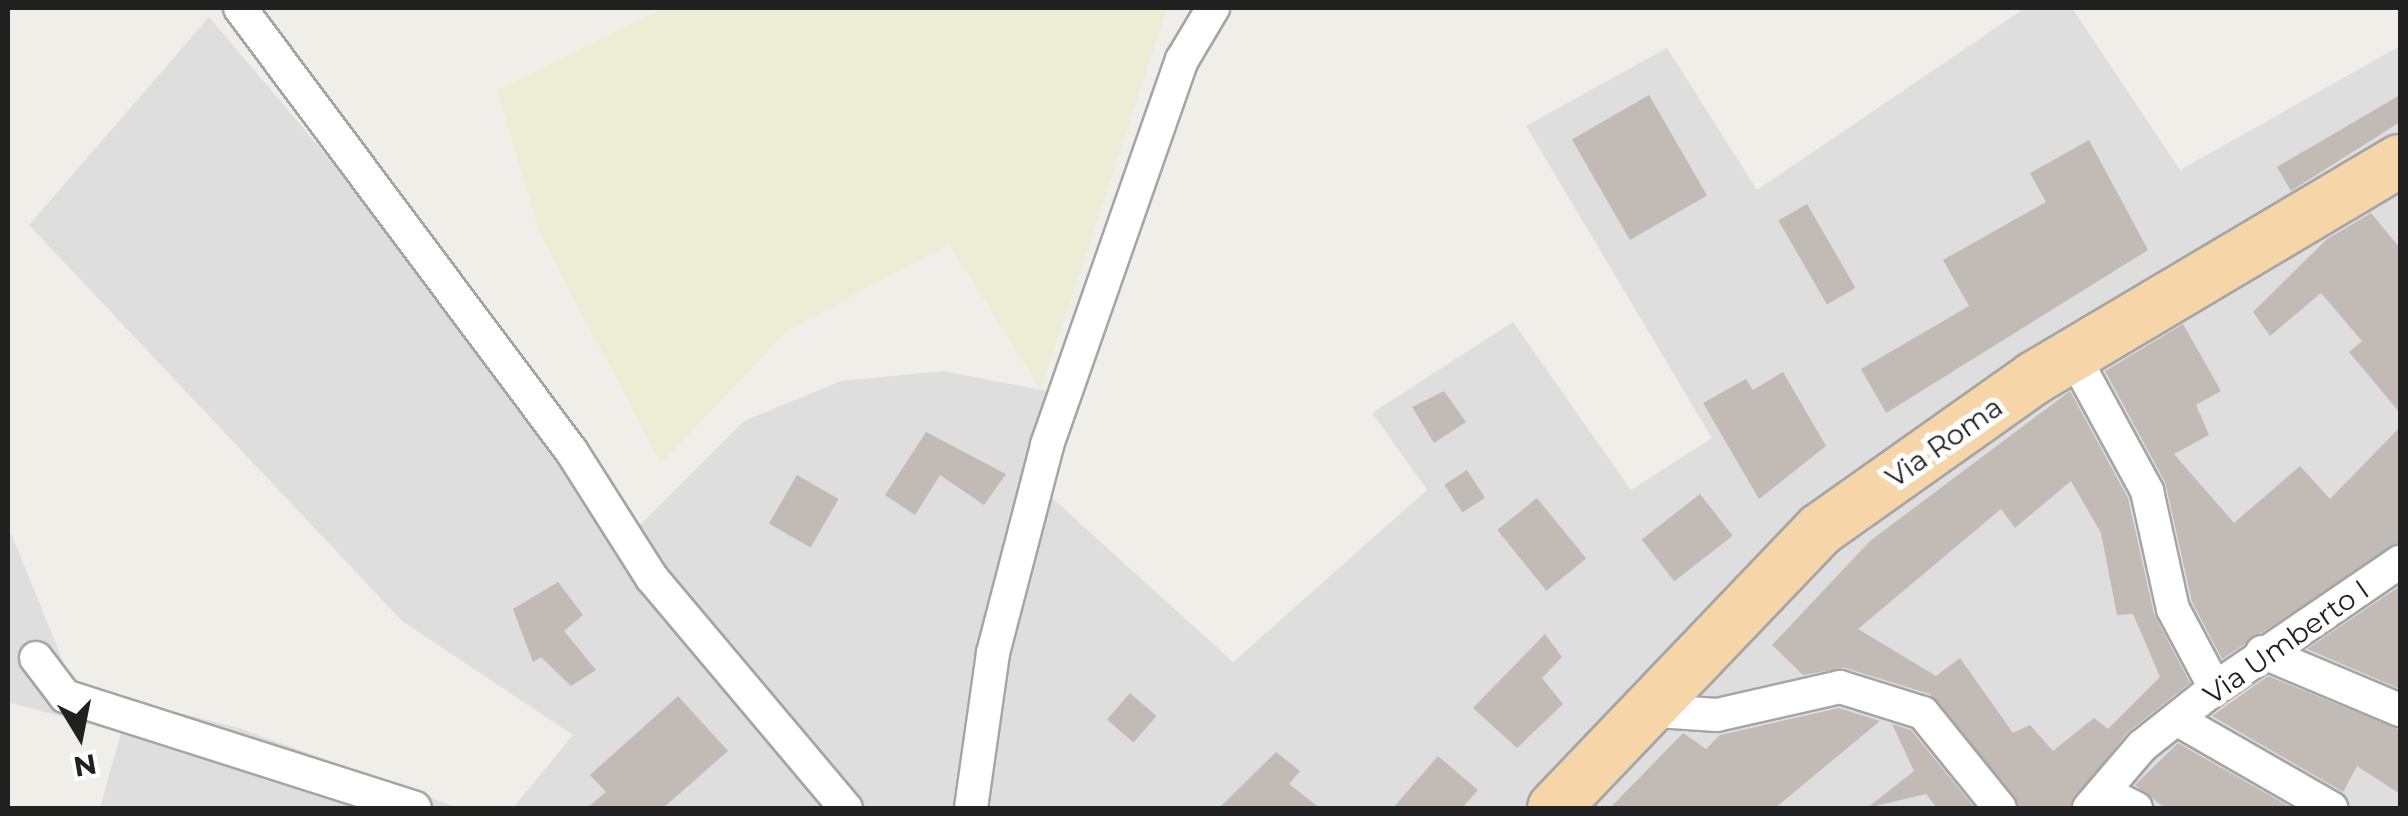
<!DOCTYPE html>
<style>
body{margin:0}
#map{position:relative;width:2408px;height:816px;overflow:hidden;background:#f0eee8;font-family:Montserrat,sans-serif}
div>[style]{position:absolute}
.residential>*{inset:0;background:#dfdede}
.farmland>*{inset:0;background:#ebedd5}
.building>*{inset:0;background:#c1bab5;transform-origin:0 0}
.roads{filter:drop-shadow(2px 0 #a5a5a5) drop-shadow(-2px 0 #a5a5a5) drop-shadow(0 2px #a5a5a5) drop-shadow(0 -2px #a5a5a5)}
.minor>*{height:32px;margin:-16px;padding:0 16px;transform-origin:16px;border-radius:16px;background:#fff}
.primary>*{height:52px;margin:-26px;padding:0 26px;transform-origin:26px;border-radius:26px;background:#f6d6a8}
span{translate:-50% -50%;white-space:nowrap;text-align:center;line-height:1.15;-webkit-text-stroke:10px #fff;paint-order:stroke}
.street-label{font-size:28px;color:#212121}
.frame{position:absolute;inset:0;border:10px solid #212121;pointer-events:none}
.north{position:absolute;left:30px;top:686px;width:100px;height:100px;-webkit-text-stroke:8px #fff;paint-order:stroke;rotate:170deg;font-size:28px;font-weight:700;line-height:40px;text-align:center;color:#212121}
.north::after{content:'';display:block;margin:auto;width:35px;height:45px;background:#212121;clip-path:polygon(50% 0,100% 100%,50% 72%,0 100%)}
</style>
<div id="map">
<div class="residential">
<div style="clip-path:polygon(2025px 8px,2072px 8px,2180px 170px,2400px 46px,2400px 808px,513px 808px,573px 735px,402px 621px,29px 225px,209px 17px,371px 208px,618px 547px,744px 421px,841px 381px,943px 371px,1078px 397px,1051px 497px,1233px 662px,1427px 490px,1372px 413px,1513px 322px,1631px 490px,1712px 438px,1526px 126px,1667px 48px,1757px 190px)"></div>
<div style="clip-path:polygon(8px 526px,73px 686px,239px 728px,459px 808px,100px 808px,121px 733px,8px 702px)"></div>
</div>
<div class="farmland">
<div style="clip-path:polygon(663px 8px,1167px 8px,1041px 390px,949px 244px,788px 330px,661px 463px,540px 234px,497px 90px)"></div>
</div>
<div class="building">
<div style="left:1649px;top:95px;width:116px;height:89px;rotate:60deg"></div>
<div style="clip-path:polygon(2400px 95px,2400px 122px,2291px 191px,2277px 167px)"></div>
<div style="clip-path:polygon(2089px 140px,2148px 250px,1886px 413px,1861px 369px,1969px 306px,1943px 260px,2046px 202px,2030px 173px)"></div>
<div style="left:1807px;top:204px;width:97px;height:33px;rotate:60deg"></div>
<div style="clip-path:polygon(2371px 213px,2400px 248px,2400px 413px,2349px 352px,2362px 341px,2321px 293px,2270px 336px,2253px 312px,2327px 239px)"></div>
<div style="clip-path:polygon(2183px 324px,2221px 391px,2196px 405px,2209px 435px,2174px 454px,2234px 523px,2300px 466px,2330px 499px,2400px 427px,2400px 542px,2222px 659px,2192px 602px,2165px 482px,2105px 371px)"></div>
<div style="clip-path:polygon(1783px 372px,1826px 446px,1759px 499px,1703px 403px,1746px 379px,1753px 390px)"></div>
<div style="clip-path:polygon(1444px 391px,1466px 422px,1434px 443px,1412px 407px)"></div>
<div style="clip-path:polygon(evenodd,2070px 391px,2128px 498px,2154px 614px,2190px 683px,2127px 733px,2070px 808px,2020px 808px,1930px 694px,1845px 668px,1803px 675px,1772px 645px,1870px 541px,2070px 391px,2071px 481px,2101px 533px,2117px 615px,2133px 614px,2160px 677px,2108px 729px,2094px 718px,2053px 751px,2030px 725px,2013px 733px,1960px 658px,1936px 676px,1858px 629px,2001px 509px,2015px 528px,2071px 481px)"></div>
<div style="clip-path:polygon(926px 432px,1006px 474px,984px 505px,940px 475px,915px 515px,885px 495px)"></div>
<div style="left:1467px;top:470px;width:33px;height:27px;rotate:57deg"></div>
<div style="left:797px;top:475px;width:48px;height:56px;rotate:30deg"></div>
<div style="left:1700px;top:494px;width:53px;height:74px;rotate:52deg"></div>
<div style="left:1537px;top:498px;width:78px;height:51px;rotate:51deg"></div>
<div style="clip-path:polygon(558px 582px,583px 615px,564px 631px,596px 670px,571px 686px,541px 657px,533px 662px,513px 609px)"></div>
<div style="clip-path:polygon(2400px 586px,2400px 689px,2307px 649px)"></div>
<div style="clip-path:polygon(1545px 634px,1562px 657px,1542px 678px,1563px 704px,1517px 748px,1473px 708px)"></div>
<div style="clip-path:polygon(2268px 676px,2400px 730px,2400px 794px,2357px 766px,2343px 792px,2212px 716px)"></div>
<div style="left:1130px;top:693px;width:35px;height:35px;rotate:41deg"></div>
<div style="clip-path:polygon(678px 696px,728px 751px,663px 808px,587px 808px,606px 792px,590px 775px)"></div>
<div style="clip-path:polygon(1839px 708px,1880px 721px,1775px 808px,1610px 808px,1683px 733px,1706px 749px,1720px 735px)"></div>
<div style="clip-path:polygon(1892px 724px,1911px 730px,1975px 808px,1937px 808px,1926px 794px,1867px 808px,1914px 771px)"></div>
<div style="clip-path:polygon(2178px 743px,2292px 808px,2165px 808px,2135px 785px)"></div>
<div style="clip-path:polygon(1276px 752px,1300px 771px,1289px 784px,1320px 808px,1219px 808px)"></div>
<div style="clip-path:polygon(1438px 756px,1478px 790px,1462px 808px,1393px 808px)"></div>
</div>
<div class="roads">
<div class="minor">
<div style="left:240px;top:8px;width:554px;rotate:53.21deg"></div>
<div style="left:572px;top:452px;width:149px;rotate:57.6deg"></div>
<div style="left:652px;top:578px;width:301px;rotate:49.9deg"></div>
<div style="left:2073px;top:355px;width:155px;rotate:61.4deg"></div>
<div style="left:2147px;top:491px;width:121px;rotate:77.6deg"></div>
<div style="left:2173px;top:609px;width:89px;rotate:62deg"></div>
<div style="left:2262px;top:652px;width:150px;rotate:22.8deg"></div>
<div style="left:36px;top:658px;width:48px;rotate:52.7deg"></div>
<div style="left:65px;top:696px;width:367px;rotate:17.7deg"></div>
<div style="left:1642px;top:710px;width:75px;rotate:3.8deg"></div>
<div style="left:1717px;top:715px;width:126px;rotate:-12.8deg"></div>
<div style="left:1840px;top:687px;width:87px;rotate:17.4deg"></div>
<div style="left:1923px;top:713px;width:122px;rotate:51deg"></div>
<div style="left:2178px;top:720px;width:177px;rotate:29.9deg"></div>
<div style="left:2104px;top:792px;width:36px;rotate:27deg"></div>
<div style="left:971px;top:808px;width:157px;rotate:-81.9deg"></div>
<div style="left:993px;top:653px;width:215px;rotate:-75.4deg"></div>
<div style="left:1047px;top:445px;width:408px;rotate:-70.7deg"></div>
<div style="left:1182px;top:60px;width:61px;rotate:-59.2deg"></div>
<div style="left:2089px;top:808px;width:82px;rotate:-49.5deg"></div>
<div style="left:2142px;top:746px;width:93px;rotate:-38.5deg"></div>
<div style="left:2215px;top:688px;width:224px;rotate:-34.3deg"></div>
</div>
<div class="primary">
<div style="left:1554px;top:808px;width:386px;rotate:-46.3deg"></div>
<div style="left:1821px;top:529px;width:261px;rotate:-35.3deg"></div>
<div style="left:2034px;top:378px;width:425px;rotate:-30.7deg"></div>
</div>
</div>
<div class="street-label">
<span style="left:1944px;top:442px;rotate:-35deg">Via Roma</span>
<span style="left:2286px;top:642px;rotate:-35deg">Via Umberto I</span>
</div>
<div class="frame"></div>
<div class="north">N</div>
</div>
